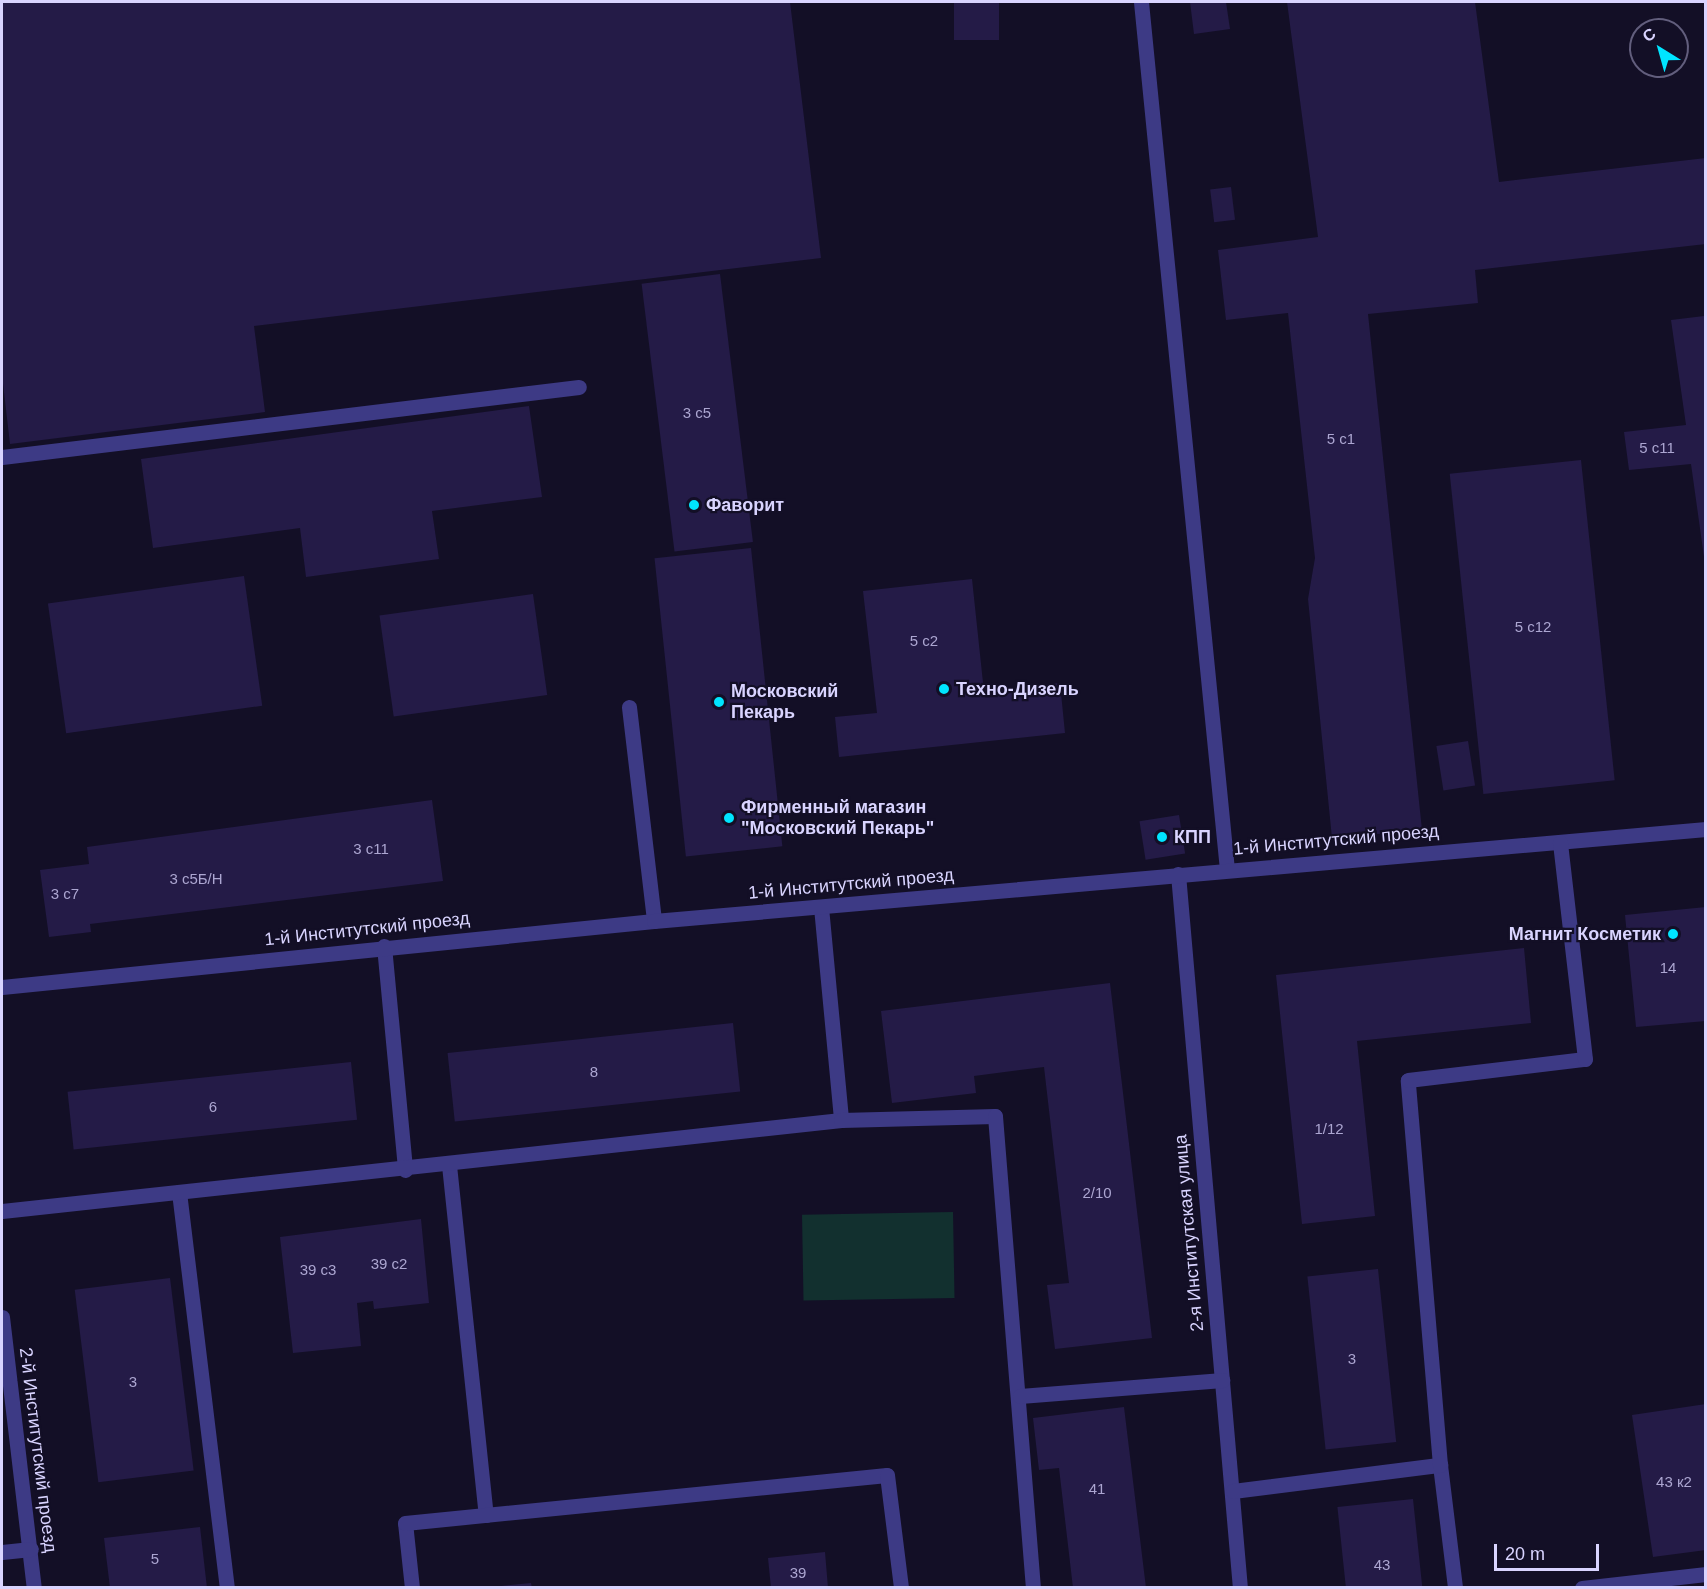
<!DOCTYPE html>
<meta charset="utf-8">
<style>
body{margin:0}
#map{position:relative;width:1707px;height:1589px;overflow:hidden;background:#130f26;font-family:Helvetica,sans-serif}
div>[style]{position:absolute}
.green>*{inset:0;background:#12302f;transform-origin:0 0}
.building>*{inset:0;background:#241b47;transform-origin:0 0}
.minor>*{height:15px;margin:-7.5px;padding:0 7.5px;transform-origin:7.5px;border-radius:7.5px;background:#3d3a85}
.dots>*{width:16px;height:16px;translate:-50% -50%;box-sizing:border-box;border:3px solid #130f26;border-radius:50%}
span{translate:-50% -50%;white-space:nowrap;text-align:center;line-height:1.15;-webkit-text-stroke:4.5px #130f26;paint-order:stroke}
.number-label{font-size:15px;color:#aca6d1}
.number-label span{-webkit-text-stroke-width:0}
.poi-label{font-size:18px;color:#d9d4ff;font-weight:700}
.left{translate:0 -50%;text-align:left}
.right{translate:-100% -50%;text-align:right}
.street-label{font-size:18px;color:#d9d4ff}
.frame{position:absolute;inset:0;border:3px solid #d9d4ff;pointer-events:none}
.north{position:absolute;left:1629px;top:18px;width:60px;height:60px;box-sizing:border-box;background:#130f26;border:2px solid #625e7d;border-radius:50%;rotate:323deg;font-size:16px;font-weight:700;line-height:24px;text-align:center;color:#d9d4ff}
.north::after{content:'';display:block;margin:auto;width:21px;height:27px;background:#00e5ff;clip-path:polygon(50% 0,100% 100%,50% 72%,0 100%)}
.scale{position:absolute;left:1494px;top:1544px;width:105px;height:27px;box-sizing:border-box;border:3px solid #d9d4ff;border-top:0;padding-left:8px;font-size:18px;line-height:21px;white-space:nowrap;color:#d9d4ff;-webkit-text-stroke:4px #130f26;paint-order:stroke}
</style>
<div id="map">
<div class="green">
<div style="left:953px;top:1212px;width:86px;height:151px;rotate:89deg"></div>
</div>
<div class="building">
<div style="clip-path:polygon(2px 2px,790px 2px,821px 258px,254px 326px,265px 412px,10px 444px,2px 375px)"></div>
<div style="left:954px;top:2px;width:45px;height:38px"></div>
<div style="clip-path:polygon(1190px 2px,1226px 2px,1230px 29px,1194px 34px)"></div>
<div style="clip-path:polygon(1287px 2px,1475px 2px,1499px 182px,1706px 158px,1706px 244px,1475px 270px,1478px 303px,1368px 314px,1422px 830px,1332px 838px,1308px 599px,1315px 558px,1288px 313px,1226px 320px,1218px 250px,1318px 237px)"></div>
<div style="left:1231px;top:187px;width:33px;height:21px;rotate:83deg"></div>
<div style="left:720px;top:274px;width:270px;height:79px;rotate:83deg"></div>
<div style="clip-path:polygon(1704px 316px,1706px 557px,1704px 557px,1691px 464px,1629px 470px,1624px 432px,1686px 425px,1671px 320px)"></div>
<div style="clip-path:polygon(529px 406px,542px 497px,432px 511px,439px 559px,306px 577px,300px 528px,153px 548px,141px 459px)"></div>
<div style="left:1581px;top:460px;width:322px;height:132px;rotate:84deg"></div>
<div style="left:751px;top:548px;width:300px;height:97px;rotate:84deg"></div>
<div style="left:244px;top:576px;width:131px;height:198px;rotate:82deg"></div>
<div style="clip-path:polygon(972px 579px,984px 692px,1060px 683px,1065px 733px,839px 757px,835px 717px,877px 713px,863px 591px)"></div>
<div style="left:533px;top:594px;width:102px;height:155px;rotate:82deg"></div>
<div style="left:1468px;top:741px;width:45px;height:32px;rotate:81deg"></div>
<div style="clip-path:polygon(432px 800px,443px 881px,90px 924px,91px 932px,49px 937px,40px 870px,89px 864px,87px 847px)"></div>
<div style="left:1179px;top:815px;width:39px;height:40px;rotate:81deg"></div>
<div style="clip-path:polygon(1706px 907px,1706px 1021px,1636px 1027px,1625px 915px)"></div>
<div style="clip-path:polygon(1524px 948px,1531px 1023px,1357px 1041px,1375px 1216px,1302px 1224px,1276px 975px)"></div>
<div style="clip-path:polygon(1110px 983px,1152px 1338px,1055px 1349px,1047px 1285px,1069px 1283px,1044px 1067px,974px 1076px,976px 1093px,892px 1103px,881px 1011px)"></div>
<div style="left:733px;top:1023px;width:69px;height:287px;rotate:84deg"></div>
<div style="left:351px;top:1062px;width:58px;height:285px;rotate:84deg"></div>
<div style="clip-path:polygon(421px 1219px,429px 1303px,374px 1309px,373px 1301px,357px 1303px,361px 1346px,293px 1353px,280px 1237px)"></div>
<div style="left:1378px;top:1269px;width:174px;height:71px;rotate:84deg"></div>
<div style="left:170px;top:1278px;width:194px;height:96px;rotate:83deg"></div>
<div style="clip-path:polygon(1706px 1404px,1706px 1550px,1653px 1557px,1632px 1415px)"></div>
<div style="clip-path:polygon(1124px 1407px,1146px 1588px,1073px 1588px,1059px 1468px,1039px 1470px,1033px 1418px)"></div>
<div style="left:1413px;top:1499px;width:90px;height:76px;rotate:84deg"></div>
<div style="clip-path:polygon(200px 1527px,207px 1588px,110px 1588px,104px 1538px)"></div>
<div style="clip-path:polygon(825px 1552px,828px 1588px,771px 1588px,768px 1558px)"></div>
<div style="clip-path:polygon(531px 1583px,532px 1588px,501px 1588px,501px 1586px)"></div>
</div>
<div class="minor">
<div style="left:1141px;top:2px;width:871px;rotate:84.34deg"></div>
<div style="left:2px;top:457px;width:581px;rotate:-6.92deg"></div>
<div style="left:629px;top:707px;width:215px;rotate:83.3deg"></div>
<div style="left:1178px;top:874px;width:717px;rotate:85.04deg"></div>
<div style="left:821px;top:907px;width:214px;rotate:84.6deg"></div>
<div style="left:384px;top:946px;width:225px;rotate:84.6deg"></div>
<div style="left:2px;top:987px;width:655px;rotate:-5.78deg"></div>
<div style="left:654px;top:921px;width:1056px;rotate:-5deg"></div>
<div style="left:449px;top:1165px;width:352px;rotate:84deg"></div>
<div style="left:179px;top:1192px;width:399px;rotate:83.1deg"></div>
<div style="left:2px;top:1211px;width:844px;rotate:-6.19deg"></div>
<div style="left:841px;top:1120px;width:154px;rotate:-1.5deg"></div>
<div style="left:995px;top:1116px;width:474px;rotate:85.4deg"></div>
<div style="left:2px;top:1317px;width:273px;rotate:83.3deg"></div>
<div style="left:1020px;top:1396px;width:203px;rotate:-4.5deg"></div>
<div style="left:1440px;top:1465px;width:124px;rotate:83deg"></div>
<div style="left:1233px;top:1491px;width:209px;rotate:-7.2deg"></div>
<div style="left:1440px;top:1465px;width:386px;rotate:-94.8deg"></div>
<div style="left:1408px;top:1080px;width:178px;rotate:-6.8deg"></div>
<div style="left:1585px;top:1059px;width:218px;rotate:-96.6deg"></div>
<div style="left:2px;top:1552px;width:29px;rotate:-6deg"></div>
<div style="left:412px;top:1588px;width:65px;rotate:-96.1deg"></div>
<div style="left:405px;top:1523px;width:484px;rotate:-5.7deg"></div>
<div style="left:887px;top:1475px;width:114px;rotate:82.9deg"></div>
<div style="left:1582px;top:1588px;width:125px;rotate:-6.4deg"></div>
</div>
<div class="dots">
<div style="left:694px;top:505px;background:#00e5ff"></div>
<div style="left:944px;top:689px;background:#00e5ff"></div>
<div style="left:719px;top:702px;background:#00e5ff"></div>
<div style="left:729px;top:818px;background:#00e5ff"></div>
<div style="left:1162px;top:837px;background:#00e5ff"></div>
<div style="left:1673px;top:934px;background:#00e5ff"></div>
</div>
<div class="number-label">
<span style="left:697px;top:413px">3 с5</span>
<span style="left:1341px;top:439px">5 с1</span>
<span style="left:1657px;top:448px">5 с11</span>
<span style="left:1533px;top:627px">5 с12</span>
<span style="left:924px;top:641px">5 с2</span>
<span style="left:371px;top:849px">3 с11</span>
<span style="left:196px;top:879px">3 с5Б/Н</span>
<span style="left:65px;top:894px">3 с7</span>
<span style="left:1668px;top:968px">14</span>
<span style="left:594px;top:1072px">8</span>
<span style="left:213px;top:1107px">6</span>
<span style="left:1329px;top:1129px">1/12</span>
<span style="left:1097px;top:1193px">2/10</span>
<span style="left:389px;top:1264px">39 c2</span>
<span style="left:318px;top:1270px">39 c3</span>
<span style="left:1352px;top:1359px">3</span>
<span style="left:133px;top:1382px">3</span>
<span style="left:1674px;top:1482px">43 к2</span>
<span style="left:1097px;top:1489px">41</span>
<span style="left:155px;top:1559px">5</span>
<span style="left:1382px;top:1565px">43</span>
<span style="left:798px;top:1573px">39</span>
</div>
<div class="poi-label">
<span class="left" style="left:706px;top:505px">Фаворит</span>
<span class="left" style="left:956px;top:689px">Техно-Дизель</span>
<span class="left" style="left:731px;top:702px">Московский<br>Пекарь</span>
<span class="left" style="left:741px;top:818px">Фирменный магазин<br>"Московский Пекарь"</span>
<span class="left" style="left:1174px;top:837px">КПП</span>
<span class="right" style="left:1661px;top:934px">Магнит Косметик</span>
</div>
<div class="street-label">
<span style="left:1336px;top:840px;rotate:-5deg">1-й Институтский проезд</span>
<span style="left:851px;top:884px;rotate:-5deg">1-й Институтский проезд</span>
<span style="left:367px;top:929px;rotate:-6deg">1-й Институтский проезд</span>
<span style="left:1189px;top:1233px;rotate:-95deg">2-я Институтская улица</span>
<span style="left:38px;top:1450px;rotate:83deg">2-й Институтский проезд</span>
</div>
<div class="frame"></div>
<div class="north">С</div>
<div class="scale">20 m</div>
</div>
